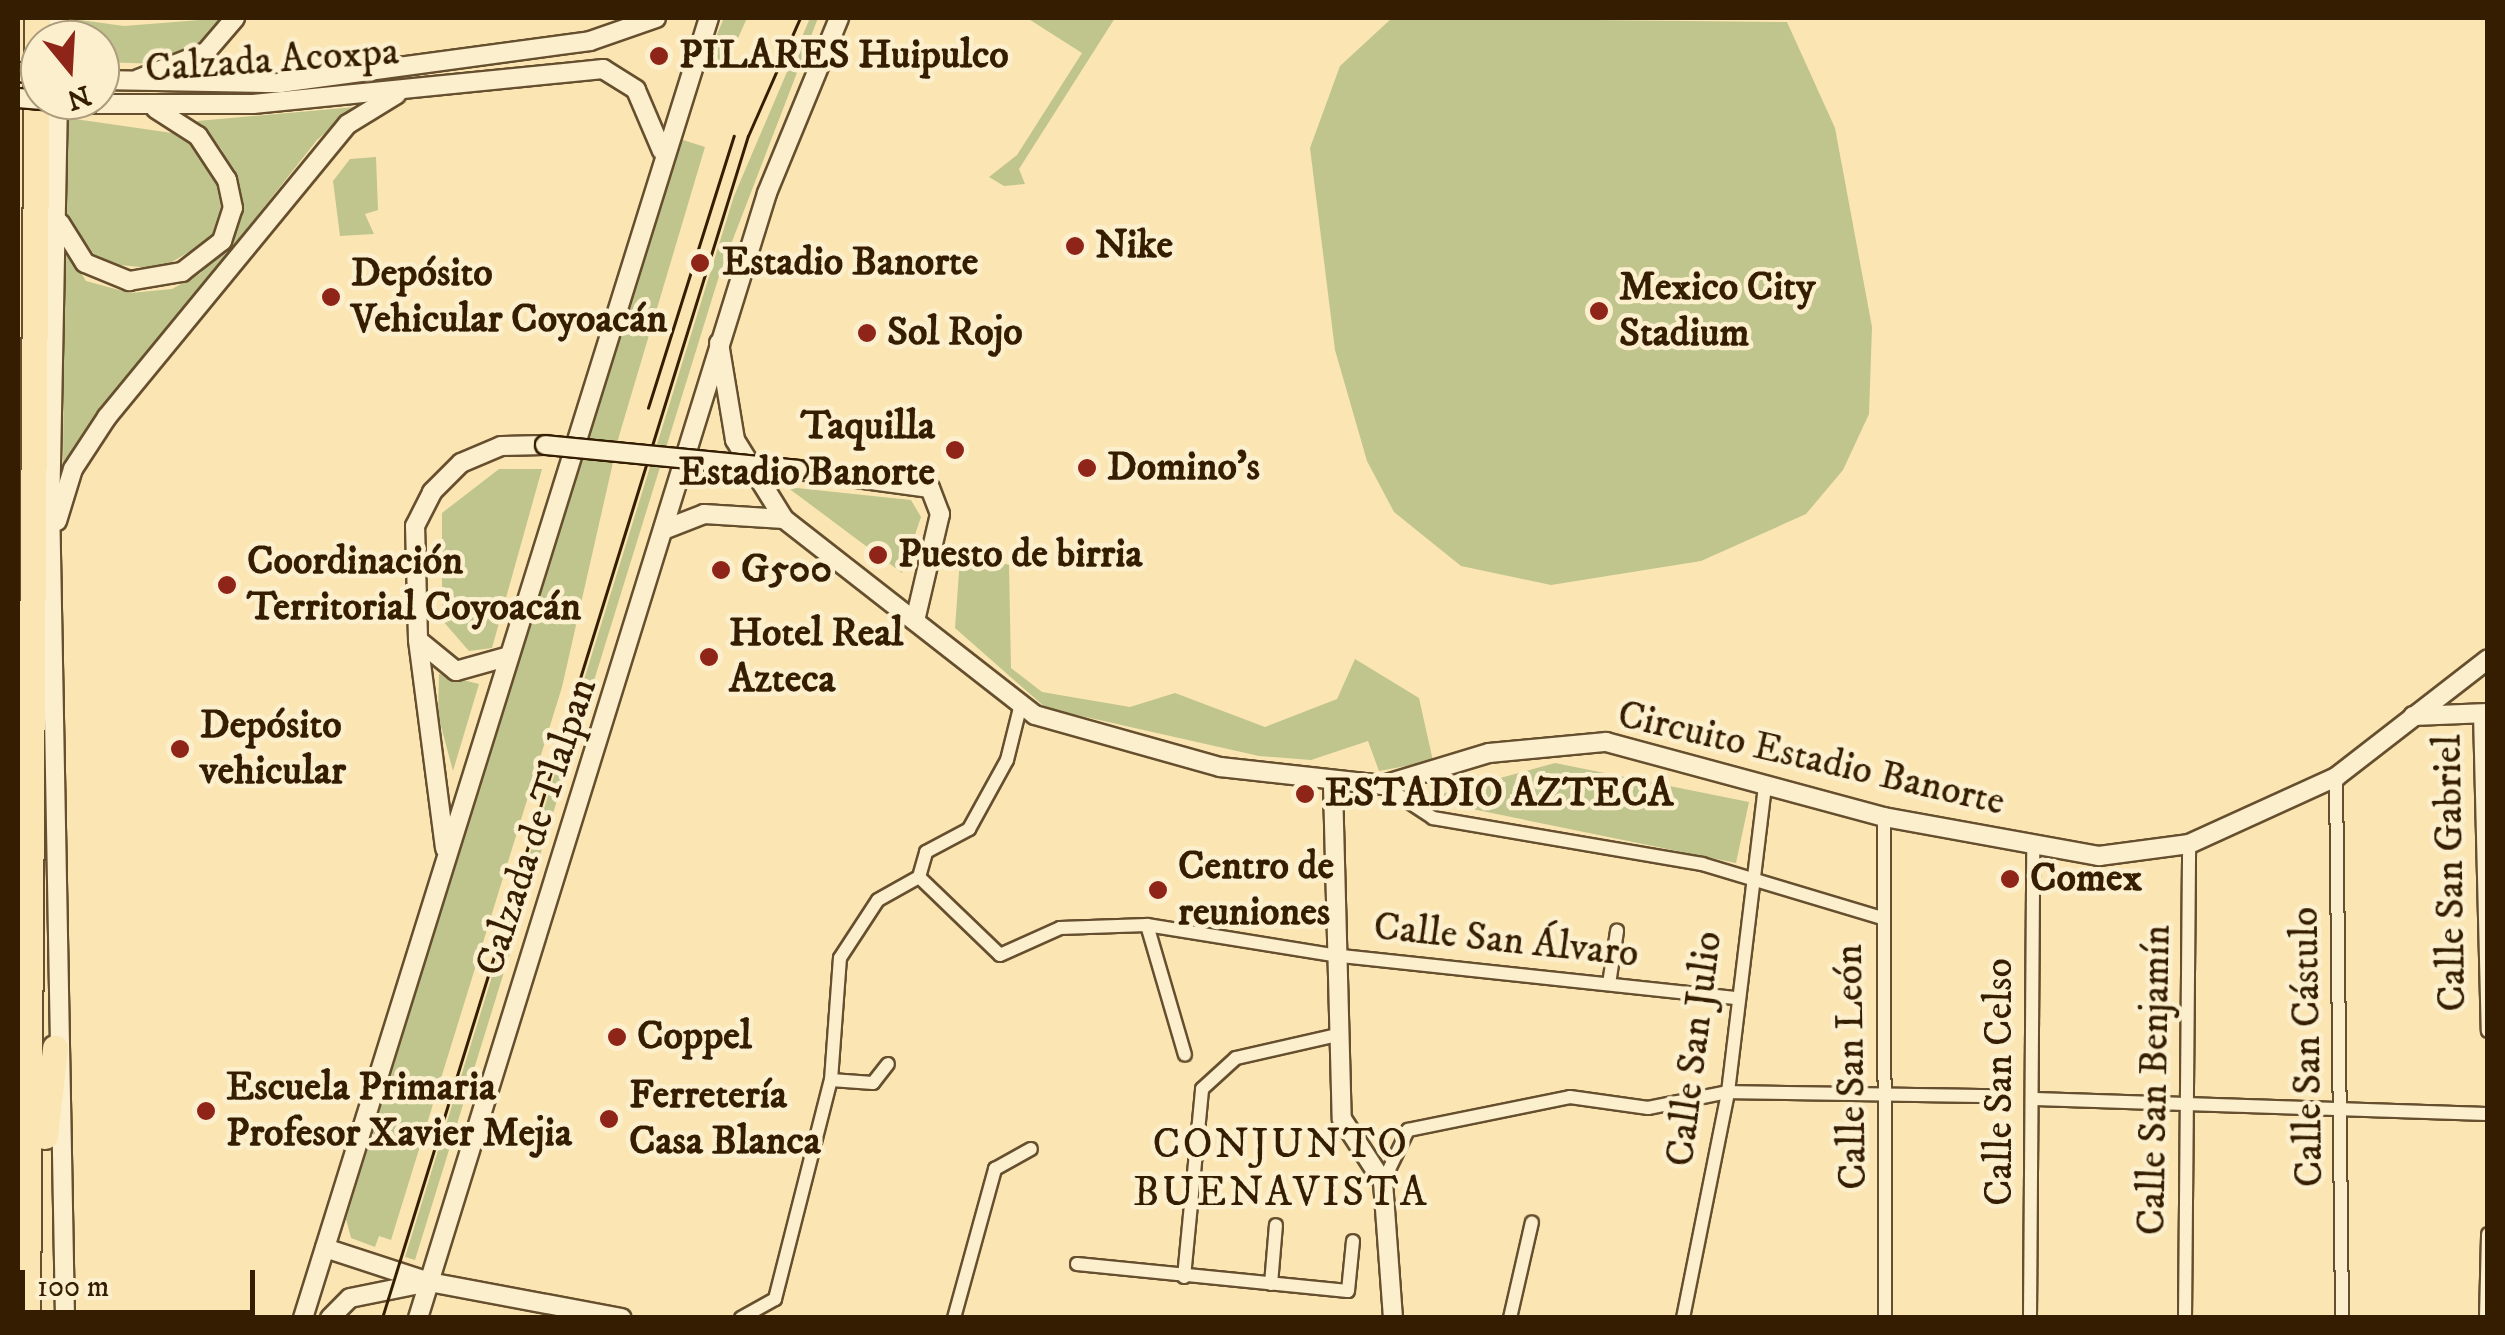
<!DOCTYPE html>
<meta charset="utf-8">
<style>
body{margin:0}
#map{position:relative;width:2505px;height:1335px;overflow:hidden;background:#fbe6b3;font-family:"IM FELL DW Pica",serif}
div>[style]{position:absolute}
.green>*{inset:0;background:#bfc58c}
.roads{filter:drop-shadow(2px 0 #664f2e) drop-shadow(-2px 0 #664f2e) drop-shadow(0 2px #664f2e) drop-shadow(0 -2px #664f2e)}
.street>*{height:12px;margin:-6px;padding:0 6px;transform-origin:6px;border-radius:6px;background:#fcefce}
.secondary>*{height:18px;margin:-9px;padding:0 9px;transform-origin:9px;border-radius:9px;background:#fcefce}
.highway>*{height:25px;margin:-12.5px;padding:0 12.5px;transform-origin:12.5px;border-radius:12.5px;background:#fbe6b3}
.tram>*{height:2.5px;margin:-1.25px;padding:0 1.25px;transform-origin:1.25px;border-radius:1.25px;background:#351d01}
.bridges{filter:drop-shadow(2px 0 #351d01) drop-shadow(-2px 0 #351d01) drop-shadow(0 2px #351d01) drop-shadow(0 -2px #351d01)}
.secondary-bridge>*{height:18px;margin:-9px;padding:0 9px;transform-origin:9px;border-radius:9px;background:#fcefce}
.dots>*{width:28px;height:28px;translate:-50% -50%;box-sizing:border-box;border:5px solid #fcefce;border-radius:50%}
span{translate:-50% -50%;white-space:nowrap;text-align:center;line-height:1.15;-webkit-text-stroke:9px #fcefce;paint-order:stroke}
.poi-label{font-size:40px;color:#351d01;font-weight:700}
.left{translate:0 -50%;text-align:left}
.right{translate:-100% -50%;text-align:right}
.street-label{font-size:40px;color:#351d01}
.neighbourhood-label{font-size:42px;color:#351d01;letter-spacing:2.5px}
.frame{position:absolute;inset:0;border:20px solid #351d01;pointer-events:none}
.north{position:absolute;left:20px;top:20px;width:100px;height:100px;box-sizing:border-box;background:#fcefce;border:2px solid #ac9b7c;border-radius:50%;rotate:162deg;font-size:28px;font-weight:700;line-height:40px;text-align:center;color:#351d01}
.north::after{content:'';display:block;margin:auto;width:35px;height:45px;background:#8f2418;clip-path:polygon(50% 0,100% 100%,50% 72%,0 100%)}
.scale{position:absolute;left:20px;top:1270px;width:235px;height:45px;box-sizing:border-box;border:5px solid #351d01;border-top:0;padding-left:12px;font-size:30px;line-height:35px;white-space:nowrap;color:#351d01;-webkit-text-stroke:8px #fcefce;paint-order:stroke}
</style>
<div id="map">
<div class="green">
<div style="clip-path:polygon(66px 18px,124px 26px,225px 18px,210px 39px,161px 64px,100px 62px,100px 40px,65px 40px)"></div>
<div style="clip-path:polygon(724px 18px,747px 18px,726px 65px,709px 53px)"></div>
<div style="clip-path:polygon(810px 18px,818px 18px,720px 273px,415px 1260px,405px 1257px,734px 196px)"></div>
<div style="clip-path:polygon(1027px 18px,1115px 18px,1019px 169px,1025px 184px,1004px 186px,989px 177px,1017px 155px,1082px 53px)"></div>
<div style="clip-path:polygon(1392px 18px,1787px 22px,1835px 128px,1872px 327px,1869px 414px,1843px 470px,1806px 514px,1701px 561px,1551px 585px,1461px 566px,1394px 512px,1367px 461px,1335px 350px,1310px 148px,1340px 66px)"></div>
<div style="clip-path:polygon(355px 107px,317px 140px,79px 441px,63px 487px,64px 246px,86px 281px,130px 293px,172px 289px,201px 273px,244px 210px,222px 150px,197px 121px)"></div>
<div style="clip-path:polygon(68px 118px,179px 134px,211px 166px,225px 202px,216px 236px,160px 269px,100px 263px,65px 213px)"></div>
<div style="clip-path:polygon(680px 139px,705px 147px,619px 436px,562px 687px,391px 1240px,379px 1236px,375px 1247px,351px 1238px,346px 1219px)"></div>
<div style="clip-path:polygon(376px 157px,378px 210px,365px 214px,374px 234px,340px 236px,333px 181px,350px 159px)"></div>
<div style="clip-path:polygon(499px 469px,542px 469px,492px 648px,469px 651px,442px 620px,442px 513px)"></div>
<div style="clip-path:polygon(787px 487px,911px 500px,921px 517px,902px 573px)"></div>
<div style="clip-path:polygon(985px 557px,1009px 565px,1011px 668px,1042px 692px,1130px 707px,1175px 693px,1265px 727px,1337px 699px,1355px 659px,1419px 698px,1433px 761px,1379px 771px,1368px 741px,1311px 760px,1259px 756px,1046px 708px,955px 628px,960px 558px)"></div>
<div style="clip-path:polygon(439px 674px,479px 684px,453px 771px,438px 715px)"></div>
<div style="clip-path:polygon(1555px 763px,1749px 802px,1736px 863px,1423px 799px)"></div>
</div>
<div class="roads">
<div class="street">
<div style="left:2480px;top:713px;width:318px;rotate:88.6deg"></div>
<div style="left:2336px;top:777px;width:541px;rotate:89.36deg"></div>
<div style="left:1383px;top:785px;width:60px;rotate:33.4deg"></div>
<div style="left:1433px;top:818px;width:273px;rotate:9.7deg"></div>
<div style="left:1702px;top:864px;width:188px;rotate:16.7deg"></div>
<div style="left:1884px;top:817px;width:501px;rotate:89.89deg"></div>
<div style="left:919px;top:877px;width:112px;rotate:43.9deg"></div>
<div style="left:1000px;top:955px;width:66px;rotate:-24.2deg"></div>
<div style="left:1060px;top:928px;width:87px;rotate:-2deg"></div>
<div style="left:1147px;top:925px;width:187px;rotate:9.2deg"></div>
<div style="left:1332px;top:955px;width:403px;rotate:6.1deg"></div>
<div style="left:1147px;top:925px;width:135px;rotate:73.7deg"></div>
<div style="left:1609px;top:984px;width:54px;rotate:-81.4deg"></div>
<div style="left:831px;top:1080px;width:42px;rotate:4.1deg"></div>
<div style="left:873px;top:1083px;width:24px;rotate:-52deg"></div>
<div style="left:2034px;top:1099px;width:454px;rotate:1.9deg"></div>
<div style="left:1383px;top:1182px;width:58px;rotate:-64.3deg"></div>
<div style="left:1408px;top:1130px;width:165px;rotate:-11.5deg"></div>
<div style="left:1570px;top:1097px;width:79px;rotate:8deg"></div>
<div style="left:1648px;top:1108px;width:82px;rotate:-11.3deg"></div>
<div style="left:1728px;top:1092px;width:263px;rotate:0.9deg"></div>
<div style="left:1077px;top:1264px;width:272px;rotate:5.7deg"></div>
<div style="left:1348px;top:1291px;width:50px;rotate:-84.3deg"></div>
<div style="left:1184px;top:1277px;width:189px;rotate:-84.5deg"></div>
<div style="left:1202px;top:1089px;width:46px;rotate:-42.4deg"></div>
<div style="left:1236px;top:1058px;width:104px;rotate:-12.8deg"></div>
<div style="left:1271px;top:1284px;width:59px;rotate:-85.2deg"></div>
<div style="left:741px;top:1318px;width:39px;rotate:-29deg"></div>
<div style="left:775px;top:1299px;width:226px;rotate:-75.7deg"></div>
<div style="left:831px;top:1080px;width:122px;rotate:-85.8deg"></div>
<div style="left:840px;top:958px;width:69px;rotate:-56.8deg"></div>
<div style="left:878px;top:900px;width:47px;rotate:-29.3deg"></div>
<div style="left:919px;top:877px;width:26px;rotate:-74deg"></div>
<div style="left:926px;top:852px;width:49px;rotate:-28.1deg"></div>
<div style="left:969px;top:829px;width:79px;rotate:-61.2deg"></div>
<div style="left:1007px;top:760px;width:58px;rotate:-76deg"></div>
<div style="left:954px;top:1318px;width:155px;rotate:-74.6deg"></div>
<div style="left:995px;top:1169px;width:41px;rotate:-29.1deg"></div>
<div style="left:1510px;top:1318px;width:98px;rotate:-77.1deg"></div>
<div style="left:1683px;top:1318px;width:230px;rotate:-78.7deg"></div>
<div style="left:1728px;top:1092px;width:308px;rotate:-83.1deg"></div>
<div style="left:2030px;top:1318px;width:472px;rotate:-89.6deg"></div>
<div style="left:2185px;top:1318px;width:474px;rotate:-89.5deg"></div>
<div style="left:2486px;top:1318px;width:84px;rotate:-88.6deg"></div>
</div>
<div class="secondary">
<div style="left:58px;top:40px;width:22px;rotate:-90deg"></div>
<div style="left:138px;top:79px;width:73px;rotate:-21.7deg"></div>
<div style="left:206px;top:52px;width:45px;rotate:-49.5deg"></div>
<div style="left:100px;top:80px;width:180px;rotate:1deg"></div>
<div style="left:280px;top:83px;width:313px;rotate:-7.7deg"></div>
<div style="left:590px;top:41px;width:70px;rotate:-19.2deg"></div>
<div style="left:58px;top:100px;width:399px;rotate:91.1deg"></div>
<div style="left:50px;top:499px;width:819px;rotate:88.95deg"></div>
<div style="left:89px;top:104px;width:164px"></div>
<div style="left:253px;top:104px;width:352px;rotate:-5.7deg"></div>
<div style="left:603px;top:69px;width:39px;rotate:32deg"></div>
<div style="left:636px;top:90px;width:66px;rotate:66.9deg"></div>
<div style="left:60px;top:223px;width:47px;rotate:58deg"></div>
<div style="left:85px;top:263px;width:48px;rotate:22.2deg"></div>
<div style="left:129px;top:281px;width:54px;rotate:-9.6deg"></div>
<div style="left:182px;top:272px;width:51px;rotate:-37.8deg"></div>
<div style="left:222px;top:241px;width:35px;rotate:-72deg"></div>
<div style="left:233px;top:208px;width:29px;rotate:-102deg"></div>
<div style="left:227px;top:180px;width:53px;rotate:-123.4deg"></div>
<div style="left:198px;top:136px;width:50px;rotate:-147.3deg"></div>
<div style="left:719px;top:343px;width:98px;rotate:80.6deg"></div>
<div style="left:735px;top:440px;width:93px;rotate:58.2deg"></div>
<div style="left:784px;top:519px;width:318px;rotate:38deg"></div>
<div style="left:1035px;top:715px;width:192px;rotate:15.7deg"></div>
<div style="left:1220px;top:767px;width:164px;rotate:6.3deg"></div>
<div style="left:1383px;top:785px;width:111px;rotate:-16.8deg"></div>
<div style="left:1489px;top:753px;width:118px;rotate:-5.4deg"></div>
<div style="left:1606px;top:742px;width:288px;rotate:15.1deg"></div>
<div style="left:1884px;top:817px;width:219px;rotate:10.3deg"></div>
<div style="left:2099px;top:856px;width:91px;rotate:-7.6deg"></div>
<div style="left:2189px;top:844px;width:162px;rotate:-24.5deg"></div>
<div style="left:2336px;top:777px;width:192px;rotate:-37.8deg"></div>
<div style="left:798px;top:470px;width:133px;rotate:7.8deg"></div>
<div style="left:930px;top:488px;width:28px;rotate:69deg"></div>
<div style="left:940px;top:514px;width:110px;rotate:103.2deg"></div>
<div style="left:57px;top:521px;width:54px;rotate:-72.9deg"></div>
<div style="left:73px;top:469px;width:62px;rotate:-56.8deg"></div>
<div style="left:107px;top:417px;width:379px;rotate:-50.6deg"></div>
<div style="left:348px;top:124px;width:57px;rotate:-31.5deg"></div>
<div style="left:663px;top:530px;width:44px;rotate:-21.3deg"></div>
<div style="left:704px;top:514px;width:80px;rotate:3.6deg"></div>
<div style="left:418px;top:640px;width:49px;rotate:39.2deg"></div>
<div style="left:456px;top:671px;width:52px;rotate:-15.6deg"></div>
<div style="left:2413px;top:716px;width:75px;rotate:-2.3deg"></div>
<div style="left:1333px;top:786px;width:333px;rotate:88.5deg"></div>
<div style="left:1342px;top:1119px;width:75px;rotate:56.9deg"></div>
<div style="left:1383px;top:1182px;width:136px;rotate:85.8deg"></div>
<div style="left:445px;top:848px;width:211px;rotate:-97.4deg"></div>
<div style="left:418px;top:639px;width:113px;rotate:-91.5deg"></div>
<div style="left:415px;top:526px;width:38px;rotate:-63deg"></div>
<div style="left:432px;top:492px;width:41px;rotate:-45deg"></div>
<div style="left:461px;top:463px;width:43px;rotate:-23deg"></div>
<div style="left:501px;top:446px;width:44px;rotate:-1.3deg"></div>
<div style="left:325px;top:1248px;width:109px;rotate:18.1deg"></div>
<div style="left:429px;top:1282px;width:196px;rotate:10.6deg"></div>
<div style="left:303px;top:1318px;width:1362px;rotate:-72.66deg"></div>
<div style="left:330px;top:1318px;width:28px;rotate:-45deg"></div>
<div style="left:350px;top:1298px;width:81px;rotate:-11.4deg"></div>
<div style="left:418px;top:1318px;width:1178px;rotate:-72.76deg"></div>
<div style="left:767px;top:193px;width:189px;rotate:-67.6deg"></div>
</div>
<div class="highway">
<div style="left:45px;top:1136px;width:89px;rotate:-83.5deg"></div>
<div style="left:27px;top:1318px;width:1300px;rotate:-89.56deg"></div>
</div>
</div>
<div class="tram">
<div style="left:648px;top:408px;width:285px;rotate:-72.5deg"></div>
<div style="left:382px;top:1318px;width:1237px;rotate:-72.8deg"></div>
<div style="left:748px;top:136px;width:129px;rotate:-66.2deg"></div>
</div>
<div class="bridges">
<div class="secondary-bridge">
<div style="left:18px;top:72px;width:22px;rotate:5deg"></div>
<div style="left:18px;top:98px;width:71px;rotate:4.8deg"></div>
<div style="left:545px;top:445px;width:254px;rotate:5.6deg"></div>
</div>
</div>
<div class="dots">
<div style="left:659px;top:56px;background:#8f2418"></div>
<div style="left:1075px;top:246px;background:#8f2418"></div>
<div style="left:700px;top:263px;background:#8f2418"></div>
<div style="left:331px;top:297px;background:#8f2418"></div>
<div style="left:1599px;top:311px;background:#8f2418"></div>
<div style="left:867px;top:333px;background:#8f2418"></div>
<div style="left:955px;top:450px;background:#8f2418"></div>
<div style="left:1087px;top:468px;background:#8f2418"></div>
<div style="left:878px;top:555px;background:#8f2418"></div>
<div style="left:721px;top:570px;background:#8f2418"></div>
<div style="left:227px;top:585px;background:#8f2418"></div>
<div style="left:709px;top:657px;background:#8f2418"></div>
<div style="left:180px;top:749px;background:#8f2418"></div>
<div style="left:1305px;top:794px;background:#8f2418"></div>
<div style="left:2010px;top:879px;background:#8f2418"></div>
<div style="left:1158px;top:890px;background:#8f2418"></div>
<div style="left:617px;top:1037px;background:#8f2418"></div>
<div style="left:206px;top:1111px;background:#8f2418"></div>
<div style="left:609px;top:1119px;background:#8f2418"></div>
</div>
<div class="poi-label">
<span class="left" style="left:679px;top:56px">PILARES Huipulco</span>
<span class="left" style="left:1095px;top:246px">Nike</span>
<span class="left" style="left:722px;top:263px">Estadio Banorte</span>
<span class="left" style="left:351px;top:297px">Depósito<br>Vehicular Coyoacán</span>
<span class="left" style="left:1619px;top:311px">Mexico City<br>Stadium</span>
<span class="left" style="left:887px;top:333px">Sol Rojo</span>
<span class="right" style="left:935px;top:450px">Taquilla<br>Estadio Banorte</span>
<span class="left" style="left:1107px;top:468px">Domino's</span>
<span class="left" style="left:898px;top:555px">Puesto de birria</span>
<span class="left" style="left:247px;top:585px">Coordinación<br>Territorial Coyoacán</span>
<span class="left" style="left:741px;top:570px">G500</span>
<span class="left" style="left:729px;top:657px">Hotel Real<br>Azteca</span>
<span class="left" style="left:200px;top:749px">Depósito<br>vehicular</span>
<span class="left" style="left:1325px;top:794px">ESTADIO AZTECA</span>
<span class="left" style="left:1178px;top:890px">Centro de<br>reuniones</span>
<span class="left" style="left:2030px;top:879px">Comex</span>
<span class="left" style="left:637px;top:1037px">Coppel</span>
<span class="left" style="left:226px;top:1111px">Escuela Primaria<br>Profesor Xavier Mejia</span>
<span class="left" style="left:629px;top:1119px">Ferretería<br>Casa Blanca</span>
</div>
<div class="street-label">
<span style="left:272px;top:61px;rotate:-4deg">Calzada Acoxpa</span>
<span style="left:1811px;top:759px;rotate:13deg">Circuito Estadio Banorte</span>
<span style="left:537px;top:827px;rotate:-72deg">Calzada de Tlalpan</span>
<span style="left:2451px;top:873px;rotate:-91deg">Calle San Gabriel</span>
<span style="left:1506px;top:941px;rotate:6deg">Calle San Álvaro</span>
<span style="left:2308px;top:1047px;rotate:-91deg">Calle San Cástulo</span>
<span style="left:1695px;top:1049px;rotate:-83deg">Calle San Julio</span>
<span style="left:1852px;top:1067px;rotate:-91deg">Calle San León</span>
<span style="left:2155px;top:1080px;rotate:-89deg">Calle San Benjamín</span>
<span style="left:2000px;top:1082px;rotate:-90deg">Calle San Celso</span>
</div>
<div class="neighbourhood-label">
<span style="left:1281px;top:1169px">CONJUNTO<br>BUENAVISTA</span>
</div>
<div class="frame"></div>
<div class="north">N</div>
<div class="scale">100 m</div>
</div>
